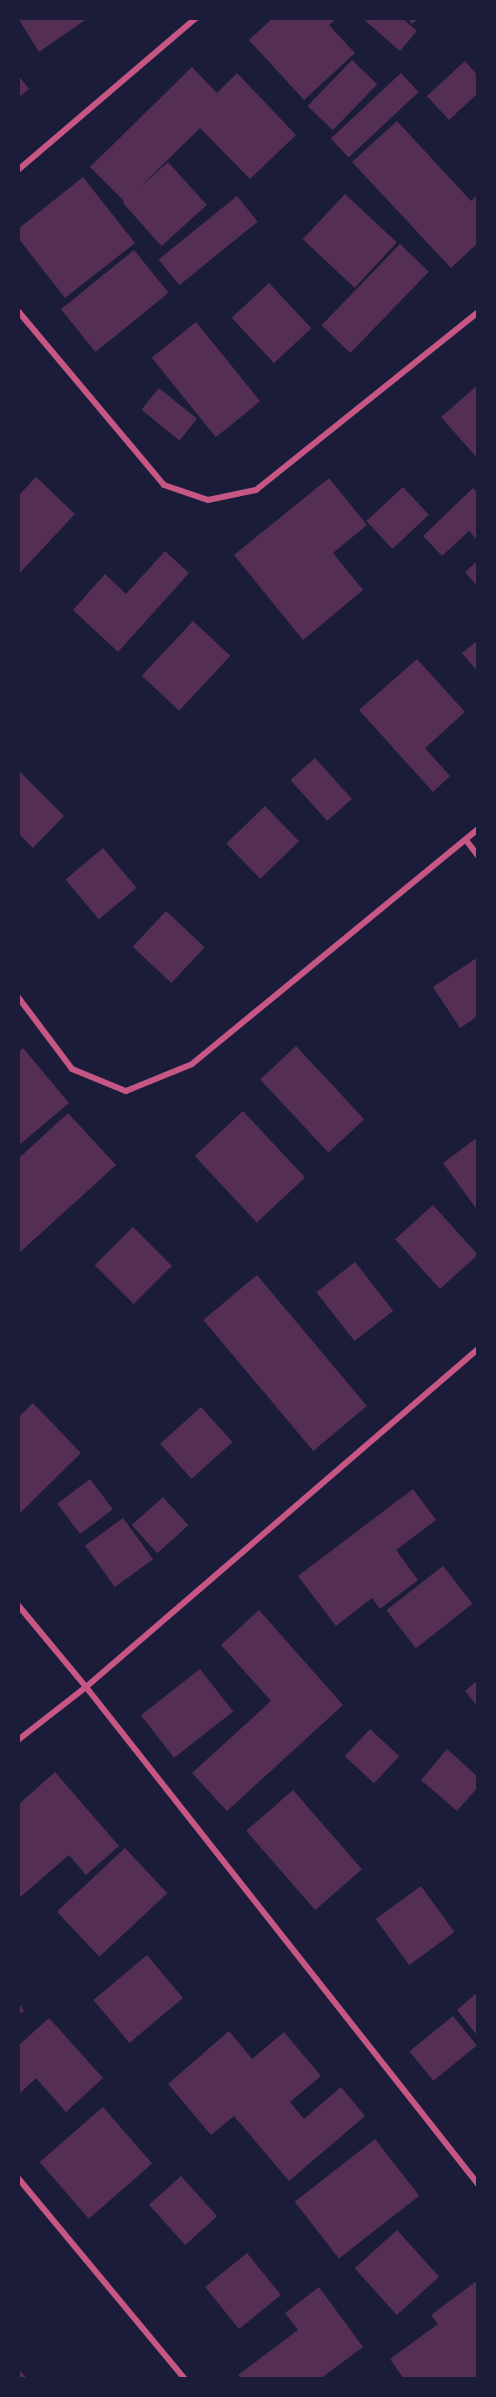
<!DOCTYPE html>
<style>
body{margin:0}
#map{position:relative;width:496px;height:2397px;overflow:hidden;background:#1b1b3a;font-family:"Asap Condensed",sans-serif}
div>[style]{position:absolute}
.building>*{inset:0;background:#542f53;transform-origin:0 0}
.minor>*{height:6px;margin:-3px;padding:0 3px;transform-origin:3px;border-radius:3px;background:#c65784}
span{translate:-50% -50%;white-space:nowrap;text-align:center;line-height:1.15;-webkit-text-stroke:5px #1b1b3a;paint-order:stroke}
.frame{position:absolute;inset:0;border:20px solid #1b1b3a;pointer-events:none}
</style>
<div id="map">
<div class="building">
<div style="clip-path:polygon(18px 18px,88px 18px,39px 52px)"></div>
<div style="clip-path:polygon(273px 18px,337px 18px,329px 25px,355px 53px,304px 100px,249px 40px)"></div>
<div style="clip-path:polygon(362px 18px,402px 18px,417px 31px,400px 51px)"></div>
<div style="clip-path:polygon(407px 18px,419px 18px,412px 24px)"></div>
<div style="left:352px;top:60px;width:35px;height:64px;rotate:44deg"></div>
<div style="clip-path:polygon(465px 61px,478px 76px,478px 93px,449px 120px,427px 96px)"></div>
<div style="clip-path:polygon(192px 67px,217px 93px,237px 73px,296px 135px,250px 179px,200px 128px,125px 202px,90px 167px)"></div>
<div style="left:401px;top:73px;width:26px;height:96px;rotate:47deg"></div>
<div style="clip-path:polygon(18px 75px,29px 89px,18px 98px)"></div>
<div style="clip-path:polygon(397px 121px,471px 201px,478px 194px,478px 243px,451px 268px,352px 162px)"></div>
<div style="left:168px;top:162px;width:58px;height:61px;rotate:48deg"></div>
<div style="clip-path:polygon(83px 177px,135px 243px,65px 298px,18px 238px,18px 229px)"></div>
<div style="left:345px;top:194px;width:71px;height:62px;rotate:43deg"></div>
<div style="left:237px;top:196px;width:33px;height:101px;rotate:51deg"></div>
<div style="left:400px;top:244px;width:40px;height:113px;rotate:44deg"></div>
<div style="left:134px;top:250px;width:55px;height:94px;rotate:51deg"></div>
<div style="left:269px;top:283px;width:62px;height:51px;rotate:47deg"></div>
<div style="left:196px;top:322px;width:102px;height:57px;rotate:51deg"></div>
<div style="clip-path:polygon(478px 385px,478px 459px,441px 417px)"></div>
<div style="left:159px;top:388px;width:49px;height:28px;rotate:39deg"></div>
<div style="clip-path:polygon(36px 477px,75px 514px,18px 575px,18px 496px)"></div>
<div style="clip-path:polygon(329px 478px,367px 525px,333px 553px,363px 590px,303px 640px,234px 555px)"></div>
<div style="left:403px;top:487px;width:38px;height:50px;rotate:47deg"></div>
<div style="clip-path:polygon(473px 488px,478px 493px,478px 541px,469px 531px,442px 556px,423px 536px)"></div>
<div style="clip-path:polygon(165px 551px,189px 573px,118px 652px,73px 610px,105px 574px,126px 594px)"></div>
<div style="clip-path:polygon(478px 560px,478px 587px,465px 572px)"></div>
<div style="left:193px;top:621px;width:51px;height:75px;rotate:43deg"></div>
<div style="clip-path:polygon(478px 640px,478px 672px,462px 653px)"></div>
<div style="clip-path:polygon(417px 659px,465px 712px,425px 748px,450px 776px,433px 792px,359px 710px)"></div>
<div style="left:315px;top:758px;width:55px;height:33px;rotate:48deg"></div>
<div style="clip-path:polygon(18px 770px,64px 816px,33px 848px,18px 833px)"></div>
<div style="left:265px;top:806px;width:49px;height:54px;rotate:46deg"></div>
<div style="left:103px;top:848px;width:52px;height:49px;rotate:50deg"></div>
<div style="left:166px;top:911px;width:53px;height:49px;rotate:43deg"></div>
<div style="clip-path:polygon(478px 957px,478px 1016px,460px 1028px,433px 987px)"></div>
<div style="left:296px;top:1046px;width:100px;height:49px;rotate:47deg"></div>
<div style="clip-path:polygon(23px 1048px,69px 1103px,18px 1146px,18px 1052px)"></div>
<div style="left:243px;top:1111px;width:91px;height:66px;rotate:47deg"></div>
<div style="clip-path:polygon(68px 1113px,116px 1165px,18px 1254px,18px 1159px)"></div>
<div style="clip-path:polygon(478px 1137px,478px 1211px,443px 1163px)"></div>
<div style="left:433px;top:1205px;width:67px;height:51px;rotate:48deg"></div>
<div style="left:133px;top:1227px;width:55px;height:54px;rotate:45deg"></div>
<div style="left:355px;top:1262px;width:62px;height:49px;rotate:52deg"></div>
<div style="left:257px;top:1275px;width:171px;height:70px;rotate:50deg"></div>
<div style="clip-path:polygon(33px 1403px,81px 1453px,18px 1515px,18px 1418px)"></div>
<div style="left:201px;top:1407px;width:47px;height:55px;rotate:48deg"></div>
<div style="left:90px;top:1479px;width:38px;height:41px;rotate:53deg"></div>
<div style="clip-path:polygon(413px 1489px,436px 1520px,396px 1550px,418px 1580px,380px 1609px,372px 1598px,336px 1626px,298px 1576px)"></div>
<div style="left:163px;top:1497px;width:38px;height:42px;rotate:48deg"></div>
<div style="left:123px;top:1518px;width:51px;height:47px;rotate:54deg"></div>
<div style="left:443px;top:1566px;width:48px;height:72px;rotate:52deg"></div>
<div style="clip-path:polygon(259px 1610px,343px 1705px,227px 1811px,192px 1773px,271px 1701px,221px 1645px)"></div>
<div style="left:200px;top:1669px;width:54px;height:75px;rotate:52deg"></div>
<div style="clip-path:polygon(478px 1680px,478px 1707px,465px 1691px)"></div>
<div style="left:370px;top:1729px;width:40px;height:37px;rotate:43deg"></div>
<div style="clip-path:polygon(447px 1749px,478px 1777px,478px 1787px,457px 1811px,421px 1780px)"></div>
<div style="clip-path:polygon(55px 1772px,119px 1846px,86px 1875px,69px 1855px,18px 1899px,18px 1805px)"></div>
<div style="left:293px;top:1790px;width:105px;height:62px;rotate:49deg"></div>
<div style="left:125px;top:1848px;width:62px;height:93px;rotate:47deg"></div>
<div style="left:421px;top:1886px;width:57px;height:56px;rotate:54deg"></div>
<div style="left:147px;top:1955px;width:56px;height:70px;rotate:50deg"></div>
<div style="clip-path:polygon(478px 1992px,478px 2033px,476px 2034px,457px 2010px)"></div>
<div style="clip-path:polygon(18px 2001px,24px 2011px,18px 2015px)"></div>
<div style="left:453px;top:2016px;width:38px;height:56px;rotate:51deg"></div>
<div style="clip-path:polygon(49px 2018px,103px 2078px,66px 2112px,36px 2078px,18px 2095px,18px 2046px)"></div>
<div style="clip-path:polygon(229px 2031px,252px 2059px,284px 2032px,321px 2076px,290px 2102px,304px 2119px,341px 2087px,365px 2116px,289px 2181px,234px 2116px,211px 2135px,168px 2084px)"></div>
<div style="left:103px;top:2107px;width:75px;height:84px;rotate:49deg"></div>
<div style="left:375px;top:2139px;width:72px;height:102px;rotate:52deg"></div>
<div style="left:181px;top:2176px;width:54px;height:43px;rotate:48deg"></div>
<div style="left:397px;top:2230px;width:63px;height:57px;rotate:48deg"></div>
<div style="left:247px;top:2253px;width:54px;height:54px;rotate:51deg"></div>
<div style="clip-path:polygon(478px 2280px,478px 2379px,404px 2379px,390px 2359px,438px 2324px,431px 2315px)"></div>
<div style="clip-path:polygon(319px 2287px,363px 2347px,320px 2379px,241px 2379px,238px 2375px,298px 2330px,285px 2313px)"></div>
<div style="clip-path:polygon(18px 2369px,28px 2379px,18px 2379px)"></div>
</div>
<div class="minor">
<div style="left:18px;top:170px;width:234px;rotate:-40.5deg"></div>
<div style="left:18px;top:311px;width:227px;rotate:50deg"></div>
<div style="left:164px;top:485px;width:46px;rotate:18.8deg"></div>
<div style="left:208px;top:500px;width:49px;rotate:-11.8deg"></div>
<div style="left:256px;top:490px;width:285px;rotate:-38.7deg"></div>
<div style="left:466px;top:840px;width:20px;rotate:53deg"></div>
<div style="left:18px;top:997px;width:90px;rotate:53.1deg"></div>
<div style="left:72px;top:1069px;width:58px;rotate:22.2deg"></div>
<div style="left:126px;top:1091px;width:71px;rotate:-22.2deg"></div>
<div style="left:192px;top:1064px;width:370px;rotate:-39.4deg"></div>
<div style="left:18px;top:1605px;width:107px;rotate:50.3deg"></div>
<div style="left:86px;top:1687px;width:633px;rotate:51.74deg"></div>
<div style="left:18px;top:1740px;width:86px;rotate:-37.9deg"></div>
<div style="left:86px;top:1687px;width:518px;rotate:-40.77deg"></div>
<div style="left:18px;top:2178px;width:261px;rotate:50.3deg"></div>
</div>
<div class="frame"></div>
</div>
